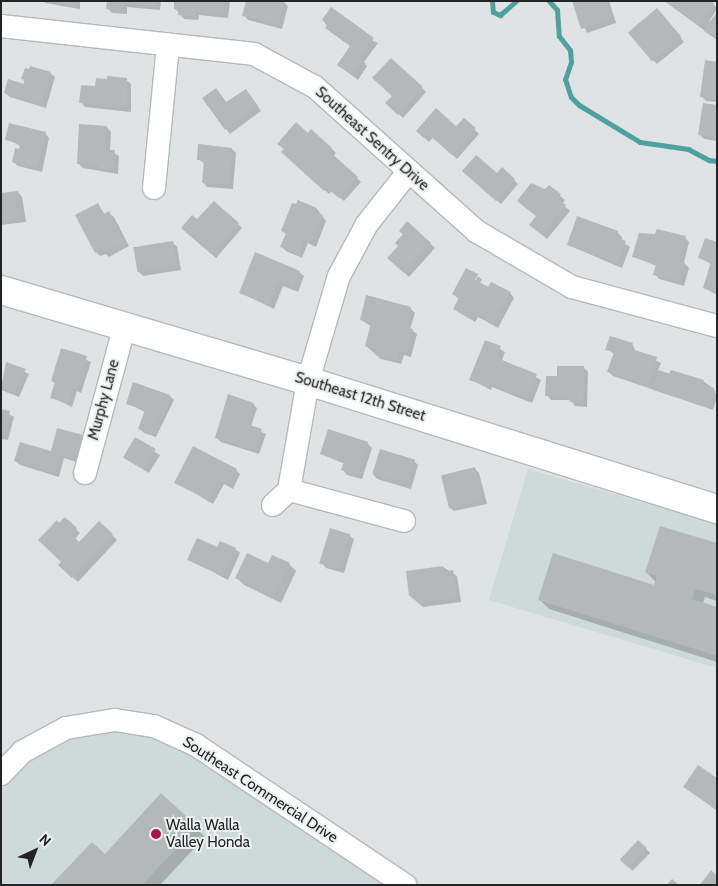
<!DOCTYPE html>
<style>
body{margin:0}
#map{position:relative;width:718px;height:886px;overflow:hidden;background:#dfe3e3;font-family:Cabin,sans-serif}
div>[style]{position:absolute}
.built>*{inset:0;background:#cddad9}
.shadow>*{inset:0;background:#0003;transform-origin:0 0}
.stream>*{height:5px;margin:-2.5px;padding:0 2.5px;transform-origin:2.5px;border-radius:2.5px;background:#4fa19d}
.building>*{inset:0;background:#b4b8b8;transform-origin:0 0}
.roads{filter:drop-shadow(1px 0 #b5bab9) drop-shadow(-1px 0 #b5bab9) drop-shadow(0 1px #b5bab9) drop-shadow(0 -1px #b5bab9)}
.minor>*{height:22px;margin:-11px;padding:0 11px;transform-origin:11px;border-radius:11px;background:#fff}
.major>*{height:28px;margin:-14px;padding:0 14px;transform-origin:14px;border-radius:14px;background:#fff}
.dots>*{width:14px;height:14px;translate:-50% -50%;box-sizing:border-box;border:2px solid #ecf1f0;border-radius:50%}
span{translate:-50% -50%;white-space:nowrap;text-align:center;line-height:1.15;-webkit-text-stroke:4px #ecf1f0;paint-order:stroke}
.street-label{font-size:15px;color:#232424}
.poi-label{font-size:15px;color:#232424}
.left{translate:0 -50%;text-align:left}
.frame{position:absolute;inset:0;border:2px solid #232424;pointer-events:none}
.north{position:absolute;left:10px;top:826px;width:50px;height:50px;-webkit-text-stroke:4px #ecf1f0;paint-order:stroke;rotate:43deg;font-size:14px;font-weight:700;line-height:20px;text-align:center;color:#232424}
.north::after{content:'';display:block;margin:auto;width:18px;height:22px;background:#232424;clip-path:polygon(50% 0,100% 100%,50% 72%,0 100%)}
</style>
<div id="map">
<div class="built">
<div style="clip-path:polygon(528px 469px,717px 524px,717px 668px,489px 600px)"></div>
<div style="clip-path:polygon(120px 729px,158px 736px,195px 756px,387px 885px,1px 885px,1px 788px,16px 771px,48px 746px,80px 730px)"></div>
</div>
<div class="shadow">
<div style="clip-path:polygon(43px 1px,80px 1px,80px 9px,45px 3px)"></div>
<div style="clip-path:polygon(108px 1px,161px 1px,160px 10px,127px 7px,127px 14px,112px 13px,107px 8px)"></div>
<div style="clip-path:polygon(176px 1px,230px 1px,228px 18px,199px 15px,198px 20px,184px 19px,175px 8px)"></div>
<div style="clip-path:polygon(283px 1px,288px 6px,282px 29px,248px 20px,244px 15px)"></div>
<div style="clip-path:polygon(574px 1px,609px 1px,616px 23px,587px 33px)"></div>
<div style="clip-path:polygon(665px 1px,713px 3px,717px 9px,708px 23px,717px 14px,717px 40px)"></div>
<div style="clip-path:polygon(662px 14px,684px 42px,657px 64px,653px 60px)"></div>
<div style="clip-path:polygon(323px 20px,378px 43px,364px 62px,367px 66px,358px 80px,339px 65px,352px 47px,331px 32px)"></div>
<div style="clip-path:polygon(717px 63px,717px 102px,706px 101px,701px 96px)"></div>
<div style="clip-path:polygon(50px 73px,55px 77px,46px 108px,10px 97px,5px 93px,25px 86px,23px 78px)"></div>
<div style="clip-path:polygon(126px 80px,131px 84px,131px 112px,85px 107px,81px 102px,96px 87px)"></div>
<div style="clip-path:polygon(422px 88px,426px 92px,403px 118px,387px 103px,394px 96px)"></div>
<div style="clip-path:polygon(216px 89px,227px 103px,250px 95px,261px 111px,230px 134px,226px 129px)"></div>
<div style="clip-path:polygon(717px 107px,717px 141px,704px 139px,699px 134px)"></div>
<div style="clip-path:polygon(464px 119px,479px 134px,457px 159px,433px 137px,429px 142px,417px 131px,456px 128px)"></div>
<div style="clip-path:polygon(107px 127px,111px 132px,110px 151px,119px 156px,118px 174px,83px 168px,78px 163px)"></div>
<div style="clip-path:polygon(45px 133px,49px 138px,42px 172px,18px 166px,13px 162px,21px 146px,6px 139px)"></div>
<div style="clip-path:polygon(308px 134px,331px 148px,336px 153px,333px 156px,361px 182px,344px 201px,332px 191px,329px 194px,287px 157px)"></div>
<div style="clip-path:polygon(232px 149px,236px 153px,233px 189px,207px 187px,203px 182px,205px 164px,198px 159px)"></div>
<div style="clip-path:polygon(468px 176px,514px 180px,518px 184px,501px 204px)"></div>
<div style="clip-path:polygon(549px 187px,565px 200px,562px 204px,570px 211px,547px 239px,535px 229px)"></div>
<div style="clip-path:polygon(18px 192px,22px 197px,26px 222px,1px 225px,1px 194px)"></div>
<div style="clip-path:polygon(98px 205px,105px 215px,109px 213px,114px 217px,129px 246px,109px 257px,106px 254px,100px 256px,96px 252px)"></div>
<div style="clip-path:polygon(317px 209px,326px 221px,316px 247px,308px 243px,302px 258px,286px 251px,282px 247px,287px 235px,283px 231px)"></div>
<div style="clip-path:polygon(408px 223px,435px 248px,409px 277px,389px 258px,399px 246px)"></div>
<div style="clip-path:polygon(238px 224px,242px 228px,216px 258px,187px 232px)"></div>
<div style="clip-path:polygon(617px 232px,622px 237px,621px 241px,630px 247px,622px 268px,568px 245px)"></div>
<div style="clip-path:polygon(685px 238px,689px 242px,684px 263px,689px 268px,684px 286px,659px 279px,655px 274px,657px 266px,634px 257px)"></div>
<div style="clip-path:polygon(172px 242px,177px 247px,181px 270px,143px 276px,139px 272px)"></div>
<div style="clip-path:polygon(717px 244px,717px 295px,704px 288px,711px 264px,700px 258px)"></div>
<div style="clip-path:polygon(299px 272px,304px 276px,298px 292px,283px 286px,274px 309px,241px 293px)"></div>
<div style="clip-path:polygon(478px 276px,482px 280px,479px 284px,510px 293px,514px 298px,498px 328px,478px 317px,475px 322px,455px 309px,460px 300px,453px 294px,473px 286px)"></div>
<div style="clip-path:polygon(410px 308px,415px 313px,410px 329px,417px 334px,411px 357px,404px 355px,401px 364px,381px 359px,366px 346px,371px 326px,361px 320px)"></div>
<div style="clip-path:polygon(486px 341px,505px 352px,502px 360px,541px 380px,532px 403px,492px 387px,491px 390px,470px 379px)"></div>
<div style="clip-path:polygon(632px 344px,636px 352px,661px 363px,658px 371px,703px 381px,714px 389px,717px 397px,713px 410px,613px 376px,609px 372px,614px 354px,607px 349px)"></div>
<div style="clip-path:polygon(62px 349px,91px 362px,81px 393px,77px 391px,72px 407px,51px 397px,56px 384px,52px 381px)"></div>
<div style="clip-path:polygon(7px 363px,29px 374px,19px 397px,1px 390px)"></div>
<div style="clip-path:polygon(584px 368px,588px 372px,587px 407px,575px 406px,571px 400px,551px 400px,547px 395px,558px 377px)"></div>
<div style="clip-path:polygon(170px 396px,174px 400px,156px 437px,144px 433px,140px 429px,145px 412px,127px 403px)"></div>
<div style="clip-path:polygon(253px 404px,257px 408px,251px 427px,266px 434px,259px 454px,221px 442px,216px 437px)"></div>
<div style="clip-path:polygon(1px 410px,14px 417px,8px 440px,1px 439px)"></div>
<div style="clip-path:polygon(82px 436px,86px 441px,80px 463px,64px 458px,59px 477px,20px 465px,16px 461px,51px 453px)"></div>
<div style="left:135px;top:439px;width:30px;height:21px;rotate:33deg"></div>
<div style="clip-path:polygon(367px 443px,372px 448px,362px 479px,347px 475px,343px 470px,345px 464px,321px 454px)"></div>
<div style="clip-path:polygon(414px 461px,418px 465px,411px 489px,377px 479px,373px 474px)"></div>
<div style="clip-path:polygon(475px 469px,479px 473px,487px 504px,454px 511px,449px 507px,442px 476px)"></div>
<div style="clip-path:polygon(236px 470px,240px 474px,233px 489px,224px 484px,213px 504px,176px 482px)"></div>
<div style="clip-path:polygon(65px 518px,80px 533px,75px 539px,79px 543px,99px 522px,117px 540px,78px 582px,59px 565px,62px 562px,59px 525px)"></div>
<div style="clip-path:polygon(349px 535px,354px 539px,344px 573px,326px 568px,322px 563px)"></div>
<div style="clip-path:polygon(717px 545px,717px 601px,705px 597px,703px 603px,717px 608px,717px 662px,549px 609px,540px 600px,655px 586px,656px 582px,646px 572px)"></div>
<div style="clip-path:polygon(218px 549px,235px 549px,240px 553px,228px 580px,189px 559px)"></div>
<div style="clip-path:polygon(269px 564px,289px 564px,296px 571px,281px 603px,244px 585px,237px 578px)"></div>
<div style="clip-path:polygon(443px 567px,457px 576px,461px 602px,423px 607px,410px 596px)"></div>
<div style="clip-path:polygon(717px 779px,717px 811px,685px 786px)"></div>
<div style="clip-path:polygon(161px 795px,205px 837px,160px 885px,53px 885px,105px 855px)"></div>
<div style="left:638px;top:841px;width:17px;height:25px;rotate:45deg"></div>
</div>
<div class="stream">
<div style="left:492px;top:1px;width:11px;rotate:85deg"></div>
<div style="left:493px;top:12px;width:8px;rotate:23deg"></div>
<div style="left:500px;top:15px;width:21px;rotate:-41deg"></div>
<div style="left:549px;top:1px;width:12px;rotate:48deg"></div>
<div style="left:557px;top:10px;width:26px;rotate:86deg"></div>
<div style="left:559px;top:36px;width:18px;rotate:52deg"></div>
<div style="left:570px;top:50px;width:12px;rotate:85deg"></div>
<div style="left:571px;top:62px;width:18px;rotate:109deg"></div>
<div style="left:565px;top:79px;width:19px;rotate:72deg"></div>
<div style="left:571px;top:97px;width:11px;rotate:45deg"></div>
<div style="left:579px;top:105px;width:71px;rotate:31.2deg"></div>
<div style="left:640px;top:142px;width:49px;rotate:8.3deg"></div>
<div style="left:688px;top:149px;width:24px;rotate:28deg"></div>
<div style="left:709px;top:160px;width:8px;rotate:7deg"></div>
</div>
<div class="building">
<div style="clip-path:polygon(56px 1px,76px 1px,76px 6px,56px 4px)"></div>
<div style="clip-path:polygon(107px 1px,157px 1px,156px 6px,123px 3px,123px 10px,106px 9px)"></div>
<div style="clip-path:polygon(174px 1px,225px 1px,224px 14px,195px 11px,194px 16px,178px 15px,179px 10px,174px 9px)"></div>
<div style="clip-path:polygon(246px 1px,284px 1px,278px 25px,242px 16px)"></div>
<div style="clip-path:polygon(572px 1px,606px 1px,612px 19px,581px 29px)"></div>
<div style="clip-path:polygon(664px 1px,712px 1px,714px 2px,699px 26px)"></div>
<div style="clip-path:polygon(331px 7px,374px 38px,360px 58px,364px 60px,353px 76px,337px 65px,350px 46px,325px 28px,328px 24px,322px 20px)"></div>
<div style="left:657px;top:8px;width:38px;height:38px;rotate:50deg"></div>
<div style="clip-path:polygon(717px 12px,717px 40px,704px 31px)"></div>
<div style="clip-path:polygon(391px 58px,423px 87px,398px 115px,385px 103px,392px 96px,372px 78px)"></div>
<div style="clip-path:polygon(705px 60px,717px 62px,717px 99px,700px 97px)"></div>
<div style="clip-path:polygon(30px 66px,51px 72px,41px 104px,4px 93px,8px 79px,24px 84px,26px 80px,21px 79px,25px 68px,29px 69px)"></div>
<div style="clip-path:polygon(107px 76px,127px 78px,127px 108px,79px 103px,81px 85px,95px 86px,96px 78px,107px 79px)"></div>
<div style="clip-path:polygon(216px 88px,226px 102px,246px 89px,258px 106px,225px 130px,202px 98px)"></div>
<div style="clip-path:polygon(703px 103px,717px 105px,717px 138px,698px 135px)"></div>
<div style="clip-path:polygon(436px 108px,456px 126px,464px 118px,476px 128px,452px 155px,428px 134px,424px 138px,416px 131px)"></div>
<div style="clip-path:polygon(296px 122px,308px 133px,311px 129px,332px 148px,329px 151px,358px 177px,339px 198px,327px 188px,324px 191px,281px 152px,284px 149px,277px 144px)"></div>
<div style="clip-path:polygon(9px 123px,46px 132px,37px 168px,12px 162px,15px 148px,19px 149px,20px 143px,5px 140px)"></div>
<div style="clip-path:polygon(79px 124px,107px 126px,106px 150px,115px 150px,114px 170px,98px 170px,99px 165px,77px 164px)"></div>
<div style="clip-path:polygon(198px 144px,232px 148px,229px 185px,202px 183px,204px 160px,197px 160px)"></div>
<div style="clip-path:polygon(476px 155px,497px 173px,502px 167px,515px 179px,496px 201px,462px 171px)"></div>
<div style="clip-path:polygon(531px 183px,545px 189px,549px 185px,561px 194px,558px 199px,566px 205px,542px 235px,529px 225px,536px 216px,517px 201px)"></div>
<div style="clip-path:polygon(18px 191px,22px 218px,1px 221px,1px 193px)"></div>
<div style="clip-path:polygon(298px 200px,317px 208px,316px 212px,323px 215px,311px 243px,303px 240px,298px 254px,280px 247px,286px 233px,281px 231px,292px 203px,296px 204px)"></div>
<div style="clip-path:polygon(214px 201px,239px 223px,211px 254px,181px 228px,192px 215px,197px 219px)"></div>
<div style="clip-path:polygon(98px 203px,104px 214px,109px 211px,125px 242px,104px 253px,102px 249px,95px 253px,75px 215px)"></div>
<div style="clip-path:polygon(577px 216px,618px 231px,616px 237px,626px 241px,618px 264px,567px 245px)"></div>
<div style="clip-path:polygon(407px 221px,431px 243px,404px 273px,387px 258px,398px 246px,395px 243px,403px 234px,399px 231px)"></div>
<div style="clip-path:polygon(657px 229px,686px 236px,679px 261px,685px 263px,680px 282px,653px 275px,656px 264px,632px 257px,639px 233px,655px 234px)"></div>
<div style="clip-path:polygon(705px 238px,717px 242px,717px 292px,703px 288px,711px 262px,698px 258px)"></div>
<div style="left:173px;top:241px;width:25px;height:40px;rotate:81deg"></div>
<div style="clip-path:polygon(255px 252px,300px 271px,293px 288px,278px 282px,269px 305px,239px 293px)"></div>
<div style="clip-path:polygon(466px 268px,478px 274px,475px 280px,488px 287px,491px 282px,511px 292px,493px 324px,473px 313px,470px 319px,453px 309px,459px 298px,452px 294px)"></div>
<div style="clip-path:polygon(366px 295px,411px 307px,406px 327px,413px 329px,406px 353px,399px 351px,397px 360px,375px 355px,376px 349px,365px 346px,371px 323px,360px 320px)"></div>
<div style="clip-path:polygon(610px 336px,633px 343px,631px 349px,657px 357px,648px 385px,607px 372px,614px 352px,605px 350px)"></div>
<div style="clip-path:polygon(485px 340px,501px 346px,497px 358px,537px 374px,527px 399px,488px 383px,486px 386px,469px 380px)"></div>
<div style="clip-path:polygon(61px 348px,87px 356px,77px 389px,73px 388px,68px 403px,50px 398px,55px 382px,51px 381px)"></div>
<div style="clip-path:polygon(6px 362px,26px 369px,14px 393px,1px 389px)"></div>
<div style="clip-path:polygon(557px 366px,584px 366px,583px 403px,570px 402px,570px 396px,545px 396px,546px 376px,557px 376px)"></div>
<div style="clip-path:polygon(659px 370px,669px 374px,671px 370px,704px 380px,702px 384px,714px 388px,708px 407px,653px 390px)"></div>
<div style="clip-path:polygon(133px 382px,170px 395px,163px 416px,158px 415px,152px 434px,138px 429px,145px 410px,126px 404px)"></div>
<div style="clip-path:polygon(228px 394px,254px 403px,247px 424px,262px 429px,255px 451px,215px 438px)"></div>
<div style="clip-path:polygon(1px 409px,10px 411px,4px 437px,1px 436px)"></div>
<div style="clip-path:polygon(57px 428px,83px 435px,76px 459px,60px 455px,54px 473px,14px 461px,20px 442px,51px 451px)"></div>
<div style="clip-path:polygon(328px 429px,368px 442px,357px 475px,341px 470px,344px 462px,320px 454px)"></div>
<div style="left:135px;top:437px;width:24px;height:24px;rotate:30deg"></div>
<div style="clip-path:polygon(193px 446px,237px 469px,228px 485px,219px 480px,209px 500px,174px 483px)"></div>
<div style="left:380px;top:449px;width:37px;height:26px;rotate:17deg"></div>
<div style="left:475px;top:467px;width:34px;height:35px;rotate:76deg"></div>
<div style="clip-path:polygon(65px 517px,77px 528px,71px 534px,79px 542px,99px 521px,113px 534px,72px 578px,58px 565px,61px 562px,38px 540px,57px 520px,59px 523px)"></div>
<div style="clip-path:polygon(660px 526px,717px 543px,717px 595px,695px 589px,692px 599px,717px 607px,717px 656px,538px 600px,553px 553px,654px 585px,657px 576px,645px 572px)"></div>
<div style="left:330px;top:528px;width:21px;height:37px;rotate:17deg"></div>
<div style="clip-path:polygon(197px 538px,217px 547px,220px 541px,236px 548px,223px 576px,187px 560px)"></div>
<div style="clip-path:polygon(247px 553px,268px 563px,272px 555px,290px 563px,274px 597px,235px 578px)"></div>
<div style="clip-path:polygon(443px 566px,444px 571px,453px 570px,457px 598px,418px 603px,417px 595px,409px 596px,406px 571px)"></div>
<div style="clip-path:polygon(698px 765px,717px 778px,717px 810px,683px 787px)"></div>
<div style="clip-path:polygon(161px 793px,197px 826px,142px 885px,51px 885px,92px 842px,105px 854px)"></div>
<div style="left:638px;top:840px;width:12px;height:27px;rotate:42deg"></div>
<div style="clip-path:polygon(711px 870px,717px 876px,717px 885px,700px 885px)"></div>
<div style="clip-path:polygon(672px 879px,679px 885px,667px 885px)"></div>
</div>
<div class="roads">
<div class="minor">
<div style="left:1px;top:26px;width:255px;rotate:6.3deg"></div>
<div style="left:254px;top:54px;width:69px;rotate:28.4deg"></div>
<div style="left:315px;top:87px;width:216px;rotate:41.8deg"></div>
<div style="left:476px;top:231px;width:111px;rotate:30.3deg"></div>
<div style="left:572px;top:287px;width:150px;rotate:15.1deg"></div>
<div style="left:154px;top:188px;width:144px;rotate:-84.4deg"></div>
<div style="left:85px;top:473px;width:150px;rotate:-74.9deg"></div>
<div style="left:273px;top:505px;width:22px;rotate:-43deg"></div>
<div style="left:404px;top:521px;width:119px;rotate:-164.9deg"></div>
<div style="left:289px;top:490px;width:111px;rotate:-80.1deg"></div>
<div style="left:308px;top:381px;width:109px;rotate:-73.6deg"></div>
<div style="left:339px;top:276px;width:59px;rotate:-61.7deg"></div>
<div style="left:367px;top:224px;width:66px;rotate:-51.7deg"></div>
<div style="left:1px;top:774px;width:30px;rotate:-46deg"></div>
<div style="left:22px;top:752px;width:50px;rotate:-28.6deg"></div>
<div style="left:66px;top:728px;width:50px;rotate:-9.3deg"></div>
<div style="left:115px;top:720px;width:39px;rotate:9deg"></div>
<div style="left:154px;top:726px;width:46px;rotate:24.3deg"></div>
<div style="left:196px;top:745px;width:252px;rotate:33.8deg"></div>
</div>
<div class="major">
<div style="left:1px;top:290px;width:320px;rotate:16.5deg"></div>
<div style="left:308px;top:381px;width:429px;rotate:17.4deg"></div>
</div>
</div>
<div class="dots">
<div style="left:156px;top:834px;background:#ab1744"></div>
</div>
<div class="street-label">
<span style="left:372px;top:139px;rotate:42deg">Southeast Sentry Drive</span>
<span style="left:360px;top:397px;rotate:17deg">Southeast 12th Street</span>
<span style="left:104px;top:400px;rotate:-75deg">Murphy Lane</span>
<span style="left:260px;top:790px;rotate:33deg">Southeast Commercial Drive</span>
</div>
<div class="poi-label">
<span class="left" style="left:166px;top:834px">Walla Walla<br>Valley Honda</span>
</div>
<div class="frame"></div>
<div class="north">N</div>
</div>
